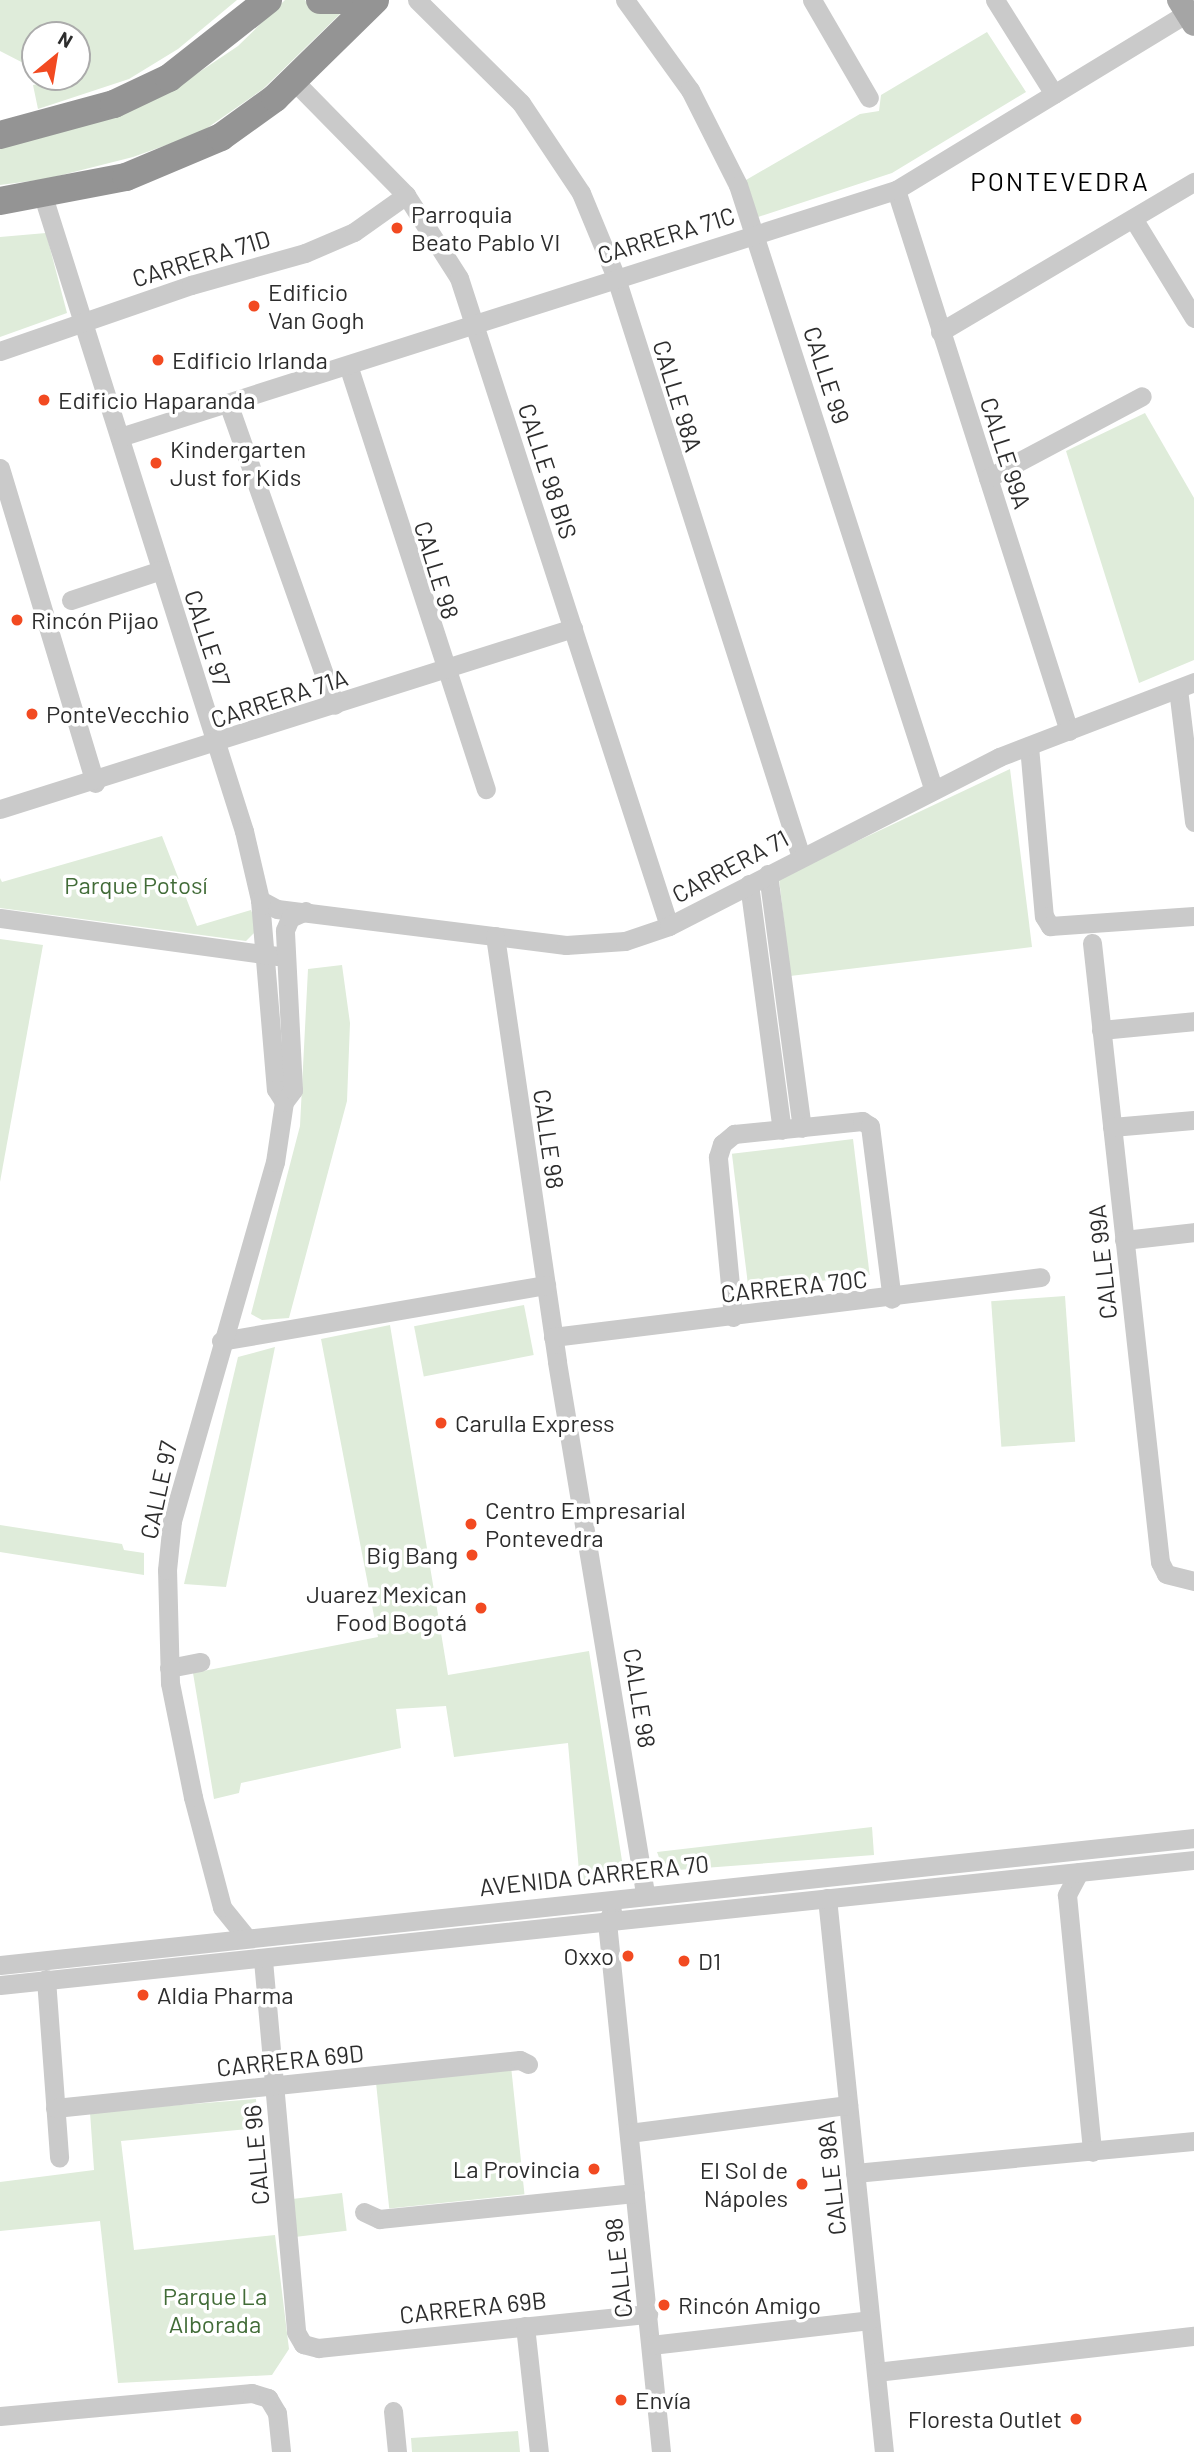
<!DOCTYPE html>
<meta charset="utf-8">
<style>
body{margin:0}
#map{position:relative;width:1194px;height:2452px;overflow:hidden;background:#fff;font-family:Barlow,sans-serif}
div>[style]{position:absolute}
.green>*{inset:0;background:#dfecda;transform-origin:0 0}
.minor>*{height:19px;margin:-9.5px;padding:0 9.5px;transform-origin:9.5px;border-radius:9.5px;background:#cacaca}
.major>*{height:24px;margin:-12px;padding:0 12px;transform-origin:12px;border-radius:12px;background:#a5a5a5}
.highway>*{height:28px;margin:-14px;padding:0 14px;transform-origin:14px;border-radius:14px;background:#949494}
.dots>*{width:19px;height:19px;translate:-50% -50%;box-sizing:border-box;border:4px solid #fff;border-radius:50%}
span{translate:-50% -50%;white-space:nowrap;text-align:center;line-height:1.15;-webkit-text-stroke:7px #fff;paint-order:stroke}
.poi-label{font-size:24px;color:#2d2d2d}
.left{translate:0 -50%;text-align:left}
.right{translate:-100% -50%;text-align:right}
.street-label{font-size:24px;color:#2d2d2d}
.park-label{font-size:24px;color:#426c38}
.neighbourhood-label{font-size:26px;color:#000;letter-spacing:2px}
.north{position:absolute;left:21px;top:21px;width:70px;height:70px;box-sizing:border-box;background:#fff;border:2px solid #ababab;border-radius:50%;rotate:30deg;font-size:19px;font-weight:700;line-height:28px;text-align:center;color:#2d2d2d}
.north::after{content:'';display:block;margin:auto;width:24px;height:32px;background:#f24a21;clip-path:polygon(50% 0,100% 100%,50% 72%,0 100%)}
</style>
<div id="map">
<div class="green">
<div style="clip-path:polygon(0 0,237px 0,178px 49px,129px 79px,38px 109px,33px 85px,56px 80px,51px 77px,77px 77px,77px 35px,35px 35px,35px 69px,0 51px)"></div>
<div style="clip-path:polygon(285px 0,305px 0,310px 8px,340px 14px,263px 89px,200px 133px,133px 157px,46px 179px,0 185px,0 147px,105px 120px,180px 85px,238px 46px)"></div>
<div style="clip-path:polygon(987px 32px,1026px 92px,892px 173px,758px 217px,746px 180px,860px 114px,879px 111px,881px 95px)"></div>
<div style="clip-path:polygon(46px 233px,67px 313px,0 337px,0 237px)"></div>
<div style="clip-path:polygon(1145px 413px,1194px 498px,1194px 660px,1139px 683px,1066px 451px)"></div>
<div style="clip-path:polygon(1010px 769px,1032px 947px,790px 976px,779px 878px)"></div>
<div style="clip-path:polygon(162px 836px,197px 926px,251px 910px,258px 929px,246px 941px,0 908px,0 878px,2px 882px)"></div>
<div style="clip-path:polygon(0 939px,43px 945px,0 1182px)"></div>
<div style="clip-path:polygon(342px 965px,350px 1023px,347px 1101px,289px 1318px,262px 1320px,251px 1314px,300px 1126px,308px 969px)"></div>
<div style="left:853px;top:1139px;width:137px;height:122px;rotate:83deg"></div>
<div style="left:1065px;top:1296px;width:146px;height:74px;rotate:86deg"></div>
<div style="left:524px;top:1305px;width:51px;height:112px;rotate:79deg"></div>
<div style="clip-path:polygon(390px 1325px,448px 1675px,589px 1651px,623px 1867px,614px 1875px,580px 1883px,568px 1743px,454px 1757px,446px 1706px,396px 1709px,401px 1748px,241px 1783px,239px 1793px,214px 1799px,193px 1673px,378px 1637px,321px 1339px)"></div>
<div style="clip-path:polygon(275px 1347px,226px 1587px,184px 1584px,238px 1357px)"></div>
<div style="clip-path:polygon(0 1525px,122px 1544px,124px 1550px,144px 1553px,144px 1575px,0 1552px)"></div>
<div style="clip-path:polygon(872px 1827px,874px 1855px,664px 1871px,657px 1852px)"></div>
<div style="left:511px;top:2066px;width:129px;height:136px;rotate:84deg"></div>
<div style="clip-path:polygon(256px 2099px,258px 2128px,121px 2141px,134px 2250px,275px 2235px,289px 2349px,272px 2375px,118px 2383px,100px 2221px,0 2231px,0 2182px,94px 2170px,90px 2112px)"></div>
<div style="left:342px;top:2193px;width:38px;height:50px;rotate:83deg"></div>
<div style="clip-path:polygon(518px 2431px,520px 2452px,412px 2452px,411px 2438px)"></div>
</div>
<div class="minor">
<div style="left:417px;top:0;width:146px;rotate:44.7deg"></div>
<div style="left:521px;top:103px;width:108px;rotate:56.3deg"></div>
<div style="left:581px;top:193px;width:89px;rotate:67.5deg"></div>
<div style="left:615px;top:275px;width:611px;rotate:72.28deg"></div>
<div style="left:625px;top:0;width:111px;rotate:54.2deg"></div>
<div style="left:690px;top:90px;width:106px;rotate:63.2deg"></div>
<div style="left:738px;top:185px;width:634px;rotate:72.08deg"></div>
<div style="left:812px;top:0;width:113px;rotate:59.8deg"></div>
<div style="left:995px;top:0;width:111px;rotate:57.9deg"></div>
<div style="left:294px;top:81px;width:160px;rotate:45.5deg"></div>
<div style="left:406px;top:195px;width:98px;rotate:57.4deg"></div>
<div style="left:459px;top:278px;width:681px;rotate:72.04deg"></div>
<div style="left:896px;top:190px;width:568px;rotate:72.27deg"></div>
<div style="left:43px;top:196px;width:666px;rotate:72.44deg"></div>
<div style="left:244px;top:831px;width:71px;rotate:76.9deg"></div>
<div style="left:260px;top:900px;width:190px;rotate:85.2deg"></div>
<div style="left:276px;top:1089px;width:15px;rotate:58deg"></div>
<div style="left:1134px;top:220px;width:115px;rotate:58.5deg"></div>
<div style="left:940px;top:332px;width:295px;rotate:-30.6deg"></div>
<div style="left:0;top:351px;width:202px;rotate:-19.1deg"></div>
<div style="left:191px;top:285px;width:118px;rotate:-15.7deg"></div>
<div style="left:305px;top:253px;width:53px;rotate:-23.2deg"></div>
<div style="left:354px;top:232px;width:64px;rotate:-35.4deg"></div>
<div style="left:348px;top:365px;width:446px;rotate:72deg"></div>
<div style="left:228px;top:403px;width:320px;rotate:70.5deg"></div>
<div style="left:120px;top:437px;width:814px;rotate:-17.66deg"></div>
<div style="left:896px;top:190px;width:349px;rotate:-31.3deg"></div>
<div style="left:0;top:468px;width:329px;rotate:73.2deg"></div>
<div style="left:988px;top:478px;width:174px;rotate:-28deg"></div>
<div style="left:71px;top:600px;width:95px;rotate:-18.4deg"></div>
<div style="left:1178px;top:689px;width:134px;rotate:83.1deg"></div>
<div style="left:1029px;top:746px;width:171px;rotate:85deg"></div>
<div style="left:1044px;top:916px;width:12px;rotate:59deg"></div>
<div style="left:1050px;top:926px;width:144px;rotate:-4deg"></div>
<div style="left:0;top:809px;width:601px;rotate:-17.53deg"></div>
<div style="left:768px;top:874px;width:256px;rotate:82.4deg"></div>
<div style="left:749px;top:884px;width:248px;rotate:82.4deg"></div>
<div style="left:260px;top:900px;width:19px;rotate:28deg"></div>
<div style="left:277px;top:909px;width:291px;rotate:7.1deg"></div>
<div style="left:566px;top:945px;width:59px;rotate:-3.9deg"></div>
<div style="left:625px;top:941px;width:46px;rotate:-18.8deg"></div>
<div style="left:669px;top:926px;width:371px;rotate:-27.1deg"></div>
<div style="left:999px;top:757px;width:209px;rotate:-21deg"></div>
<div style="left:0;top:918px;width:280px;rotate:7.8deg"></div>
<div style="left:495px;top:936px;width:430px;rotate:81.7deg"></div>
<div style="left:557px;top:1362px;width:538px;rotate:80.59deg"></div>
<div style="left:1092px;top:943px;width:623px;rotate:83.73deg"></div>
<div style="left:1160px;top:1562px;width:13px;rotate:63deg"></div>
<div style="left:1166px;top:1574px;width:29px;rotate:14deg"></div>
<div style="left:1101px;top:1030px;width:93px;rotate:-5.5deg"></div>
<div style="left:1112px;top:1127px;width:82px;rotate:-4.9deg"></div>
<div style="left:1124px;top:1240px;width:70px;rotate:-6.5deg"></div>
<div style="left:733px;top:1317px;width:161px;rotate:-95.4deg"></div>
<div style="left:718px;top:1157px;width:14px;rotate:-73deg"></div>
<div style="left:722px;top:1144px;width:16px;rotate:-40deg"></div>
<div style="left:734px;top:1134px;width:129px;rotate:-5.8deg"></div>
<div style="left:862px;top:1121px;width:9px;rotate:32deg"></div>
<div style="left:870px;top:1126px;width:174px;rotate:82.8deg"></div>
<div style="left:553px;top:1337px;width:491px;rotate:-7deg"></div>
<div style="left:221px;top:1341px;width:330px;rotate:-9.8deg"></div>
<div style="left:169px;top:1668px;width:32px;rotate:-11deg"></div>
<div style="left:1079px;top:1872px;width:26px;rotate:118deg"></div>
<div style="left:1067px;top:1895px;width:258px;rotate:84.4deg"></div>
<div style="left:827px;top:1898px;width:557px;rotate:84.13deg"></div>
<div style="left:612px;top:1911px;width:12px;rotate:114deg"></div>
<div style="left:607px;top:1922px;width:533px;rotate:84.18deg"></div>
<div style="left:246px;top:1937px;width:38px;rotate:-129deg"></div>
<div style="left:222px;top:1907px;width:114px;rotate:-104.8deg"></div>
<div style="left:193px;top:1797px;width:116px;rotate:-101.4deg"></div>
<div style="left:170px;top:1683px;width:113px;rotate:-91.5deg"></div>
<div style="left:167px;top:1570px;width:49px;rotate:-84.2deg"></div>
<div style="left:172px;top:1521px;width:373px;rotate:-74deg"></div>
<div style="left:275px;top:1162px;width:61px;rotate:-81.5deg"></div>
<div style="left:284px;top:1102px;width:15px;rotate:-53deg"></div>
<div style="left:293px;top:1090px;width:160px;rotate:-92.9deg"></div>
<div style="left:285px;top:930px;width:13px;rotate:-67deg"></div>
<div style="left:290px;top:918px;width:17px;rotate:-24deg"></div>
<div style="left:263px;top:1960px;width:373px;rotate:84.9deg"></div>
<div style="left:296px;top:2332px;width:14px;rotate:60deg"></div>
<div style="left:303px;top:2344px;width:16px;rotate:15deg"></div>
<div style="left:318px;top:2348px;width:332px;rotate:-5.9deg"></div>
<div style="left:0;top:1965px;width:1201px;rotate:-6.07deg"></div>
<div style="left:46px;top:1979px;width:179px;rotate:85.8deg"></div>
<div style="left:0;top:1985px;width:1201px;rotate:-5.98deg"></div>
<div style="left:55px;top:2108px;width:467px;rotate:-5.9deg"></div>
<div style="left:520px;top:2060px;width:9px;rotate:27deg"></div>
<div style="left:629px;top:2133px;width:221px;rotate:-7.3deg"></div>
<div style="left:855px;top:2173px;width:341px;rotate:-5.4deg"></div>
<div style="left:364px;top:2212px;width:17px;rotate:25deg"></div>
<div style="left:379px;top:2219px;width:257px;rotate:-5.8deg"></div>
<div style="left:525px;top:2326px;width:127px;rotate:83.7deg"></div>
<div style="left:651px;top:2345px;width:220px;rotate:-6.5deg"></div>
<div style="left:876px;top:2372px;width:320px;rotate:-6.5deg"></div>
<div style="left:393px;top:2411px;width:41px;rotate:84.4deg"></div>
<div style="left:0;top:2416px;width:253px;rotate:-5.2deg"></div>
<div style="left:252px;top:2393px;width:17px;rotate:17deg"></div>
<div style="left:268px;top:2398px;width:17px;rotate:59deg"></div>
<div style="left:277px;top:2413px;width:39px;rotate:84deg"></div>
</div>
<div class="major">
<div style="left:1179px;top:0;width:28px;rotate:58deg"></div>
</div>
<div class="highway">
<div style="left:320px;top:0;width:23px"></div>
<div style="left:0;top:135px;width:118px;rotate:-15.2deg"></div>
<div style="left:114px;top:104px;width:61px;rotate:-25.3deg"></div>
<div style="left:169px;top:78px;width:126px;rotate:-38.2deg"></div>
<div style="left:0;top:201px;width:128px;rotate:-10.8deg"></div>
<div style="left:126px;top:177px;width:103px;rotate:-22.8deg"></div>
<div style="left:221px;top:137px;width:67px;rotate:-35.8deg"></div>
<div style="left:275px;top:98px;width:140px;rotate:-44.4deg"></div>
</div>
<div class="dots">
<div style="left:397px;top:228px;background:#f24a21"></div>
<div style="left:254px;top:306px;background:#f24a21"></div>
<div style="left:158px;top:360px;background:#f24a21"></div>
<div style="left:44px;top:400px;background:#f24a21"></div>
<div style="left:156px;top:463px;background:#f24a21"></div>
<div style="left:17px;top:620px;background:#f24a21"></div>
<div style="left:32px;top:714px;background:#f24a21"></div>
<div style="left:441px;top:1423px;background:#f24a21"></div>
<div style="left:471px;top:1524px;background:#f24a21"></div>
<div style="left:472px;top:1555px;background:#f24a21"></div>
<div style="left:481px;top:1608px;background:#f24a21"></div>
<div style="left:628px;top:1956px;background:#f24a21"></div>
<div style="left:684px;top:1961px;background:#f24a21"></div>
<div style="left:143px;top:1995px;background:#f24a21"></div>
<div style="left:594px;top:2169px;background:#f24a21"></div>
<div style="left:802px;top:2184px;background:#f24a21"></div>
<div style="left:664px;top:2305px;background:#f24a21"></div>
<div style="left:621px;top:2400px;background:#f24a21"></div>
<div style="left:1076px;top:2419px;background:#f24a21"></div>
</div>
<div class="poi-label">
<span class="left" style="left:411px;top:228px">Parroquia<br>Beato Pablo VI</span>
<span class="left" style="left:268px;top:306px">Edificio<br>Van Gogh</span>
<span class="left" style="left:172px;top:360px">Edificio Irlanda</span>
<span class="left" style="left:58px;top:400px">Edificio Haparanda</span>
<span class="left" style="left:170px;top:463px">Kindergarten<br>Just for Kids</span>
<span class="left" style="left:31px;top:620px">Rincón Pijao</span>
<span class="left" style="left:46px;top:714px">PonteVecchio</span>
<span class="left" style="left:455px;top:1423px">Carulla Express</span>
<span class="left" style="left:485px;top:1524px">Centro Empresarial<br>Pontevedra</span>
<span class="right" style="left:458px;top:1555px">Big Bang</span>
<span class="right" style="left:467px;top:1608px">Juarez Mexican<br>Food Bogotá</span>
<span class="right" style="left:614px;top:1956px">Oxxo</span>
<span class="left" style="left:698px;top:1961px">D1</span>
<span class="left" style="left:157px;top:1995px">Aldia Pharma</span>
<span class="right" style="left:580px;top:2169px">La Provincia</span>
<span class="right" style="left:788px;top:2184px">El Sol de<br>Nápoles</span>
<span class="left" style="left:678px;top:2305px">Rincón Amigo</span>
<span class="left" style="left:635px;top:2400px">Envía</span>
<span class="right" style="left:1062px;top:2419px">Floresta Outlet</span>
</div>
<div class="street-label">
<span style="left:666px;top:235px;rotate:-17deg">CARRERA 71C</span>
<span style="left:201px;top:258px;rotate:-17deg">CARRERA 71D</span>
<span style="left:827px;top:375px;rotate:72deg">CALLE 99</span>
<span style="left:678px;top:396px;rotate:73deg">CALLE 98A</span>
<span style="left:1006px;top:453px;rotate:72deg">CALLE 99A</span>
<span style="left:548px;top:471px;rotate:72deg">CALLE 98 BIS</span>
<span style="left:437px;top:570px;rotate:73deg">CALLE 98</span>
<span style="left:208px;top:638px;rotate:72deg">CALLE 97</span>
<span style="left:279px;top:698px;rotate:-18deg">CARRERA 71A</span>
<span style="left:730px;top:866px;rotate:-28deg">CARRERA 71</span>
<span style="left:549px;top:1139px;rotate:82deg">CALLE 98</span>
<span style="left:1102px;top:1262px;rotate:-96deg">CALLE 99A</span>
<span style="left:794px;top:1286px;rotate:-6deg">CARRERA 70C</span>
<span style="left:158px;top:1490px;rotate:-78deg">CALLE 97</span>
<span style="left:640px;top:1698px;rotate:81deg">CALLE 98</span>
<span style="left:594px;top:1875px;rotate:-6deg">AVENIDA CARRERA 70</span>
<span style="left:290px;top:2060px;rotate:-6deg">CARRERA 69D</span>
<span style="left:256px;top:2155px;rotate:-95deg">CALLE 96</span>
<span style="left:831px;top:2178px;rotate:-96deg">CALLE 98A</span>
<span style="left:618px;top:2268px;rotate:-96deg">CALLE 98</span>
<span style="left:473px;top:2307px;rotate:-6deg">CARRERA 69B</span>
</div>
<div class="park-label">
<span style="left:136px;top:885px">Parque Potosí</span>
<span style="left:215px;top:2310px">Parque La<br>Alborada</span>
</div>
<div class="neighbourhood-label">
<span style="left:1060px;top:181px">PONTEVEDRA</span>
</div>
<div class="north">N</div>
</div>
